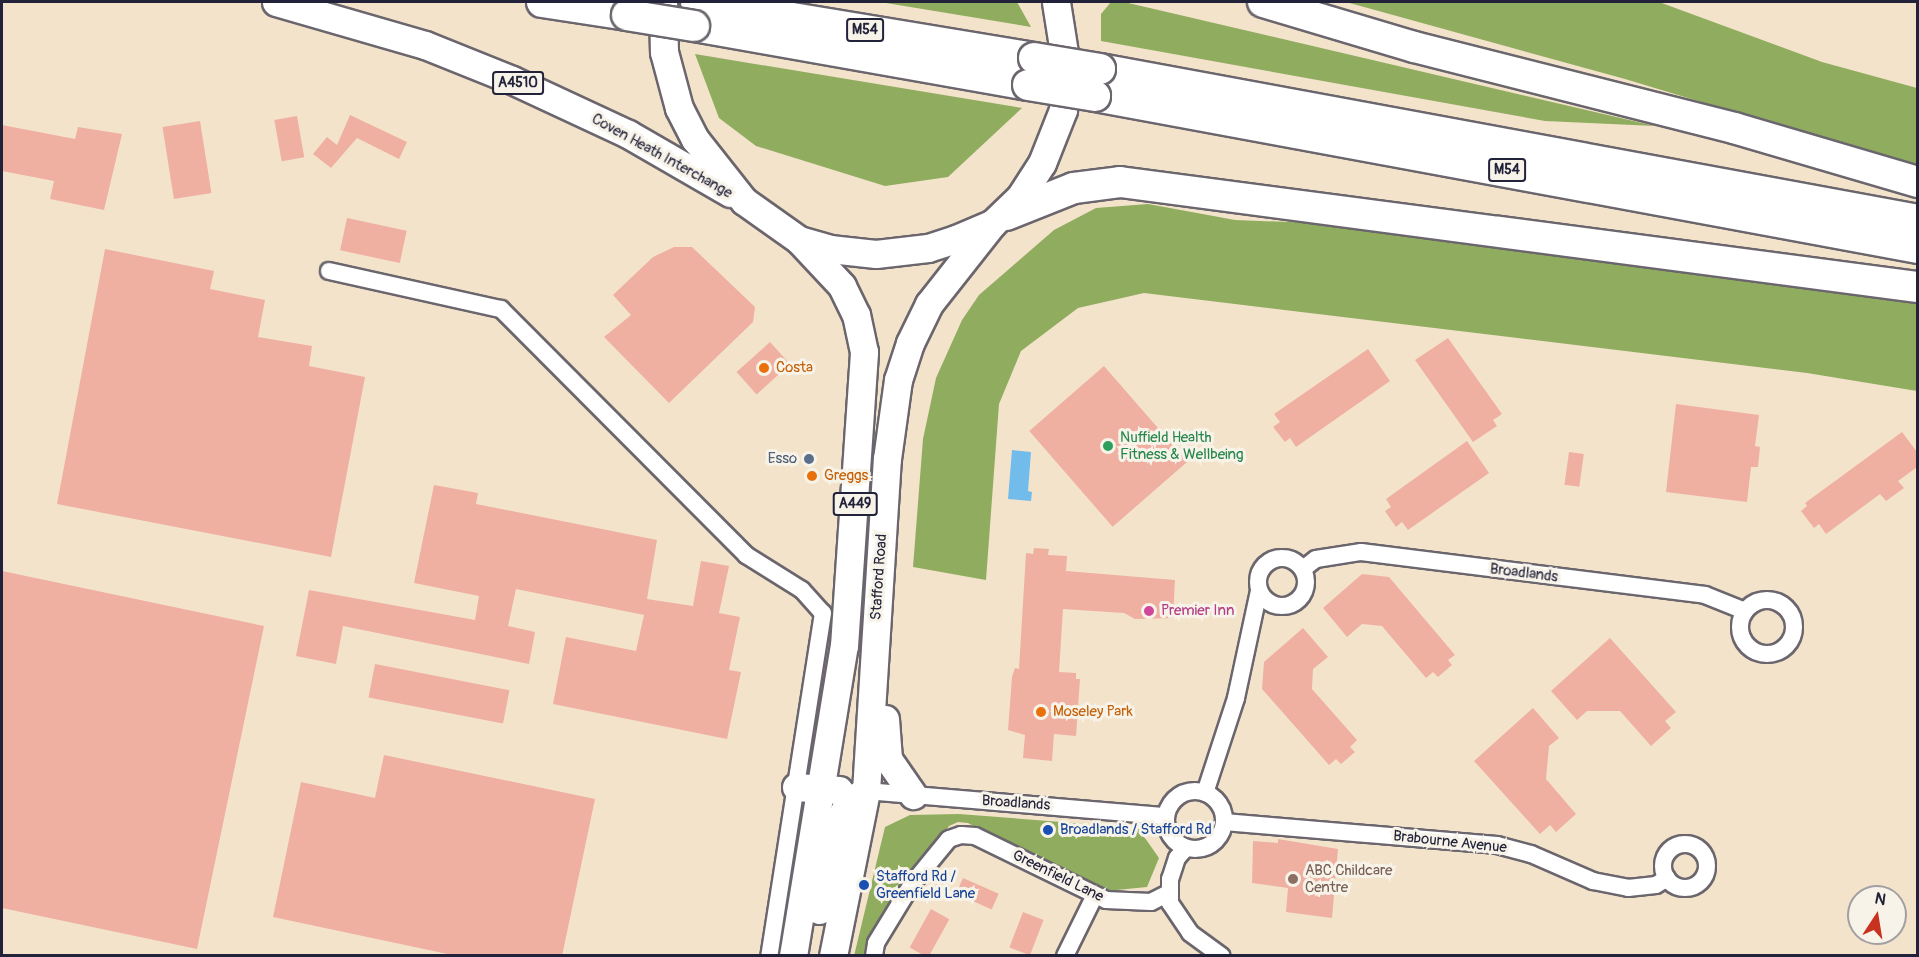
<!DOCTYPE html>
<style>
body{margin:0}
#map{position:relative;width:1919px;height:957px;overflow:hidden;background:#f3e3cb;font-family:Pangolin,sans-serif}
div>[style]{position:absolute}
.forest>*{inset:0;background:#90ac5f}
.water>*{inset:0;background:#72bceb}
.building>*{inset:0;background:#efb0a2;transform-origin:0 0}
.roads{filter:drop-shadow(2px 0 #6b666d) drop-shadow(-2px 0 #6b666d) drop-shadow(0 2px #6b666d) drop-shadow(0 -2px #6b666d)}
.minor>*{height:16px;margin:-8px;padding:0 8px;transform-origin:8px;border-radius:8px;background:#fff}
.minor>.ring{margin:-8px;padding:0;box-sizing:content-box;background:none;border:16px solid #fff;border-radius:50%}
.trunk>*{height:27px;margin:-13.5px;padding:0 13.5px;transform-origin:13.5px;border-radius:13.5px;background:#fff}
.motorway>*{height:30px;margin:-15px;padding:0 15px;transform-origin:15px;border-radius:15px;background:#fff}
.bridges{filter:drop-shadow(2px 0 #6b666d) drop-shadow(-2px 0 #6b666d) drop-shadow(0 2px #6b666d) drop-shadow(0 -2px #6b666d)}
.motorway-bridge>*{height:30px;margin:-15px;padding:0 15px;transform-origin:15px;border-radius:15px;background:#fff}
.dots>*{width:16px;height:16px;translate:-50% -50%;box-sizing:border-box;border:3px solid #f7f3e8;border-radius:50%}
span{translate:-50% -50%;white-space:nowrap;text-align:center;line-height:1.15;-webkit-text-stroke:6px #f7f3e8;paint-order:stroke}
.shield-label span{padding:2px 4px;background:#f7f3e8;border:2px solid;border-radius:4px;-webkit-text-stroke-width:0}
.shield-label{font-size:14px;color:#22223b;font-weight:700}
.street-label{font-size:15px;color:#22223b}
.food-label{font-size:15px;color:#c56008}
.left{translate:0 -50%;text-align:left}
.leisure-label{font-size:15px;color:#27864d}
.service-label{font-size:15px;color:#4e5e75}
.right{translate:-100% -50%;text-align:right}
.hotel-label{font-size:15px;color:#b23c85}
.transit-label{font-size:15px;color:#164399}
.education-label{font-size:15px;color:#785e54}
.frame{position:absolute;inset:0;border:3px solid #22223b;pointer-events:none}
.north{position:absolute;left:1847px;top:885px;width:60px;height:60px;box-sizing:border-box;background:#f7f3e8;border:2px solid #a29fa3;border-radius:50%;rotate:12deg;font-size:16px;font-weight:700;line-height:24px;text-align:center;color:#22223b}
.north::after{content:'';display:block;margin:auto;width:21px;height:27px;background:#c8321e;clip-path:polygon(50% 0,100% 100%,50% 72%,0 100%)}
</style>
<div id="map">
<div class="forest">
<div style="clip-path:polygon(880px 2px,1017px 2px,1031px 27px)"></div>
<div style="clip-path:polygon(1111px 2px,1124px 2px,1655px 126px,1545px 121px,1101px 41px,1101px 14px)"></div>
<div style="clip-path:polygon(1346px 2px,1659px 2px,1822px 62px,1917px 88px,1917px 167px,1625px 79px)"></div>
<div style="clip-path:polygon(695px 54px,1022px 108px,948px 177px,885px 186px,756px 146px,719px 118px)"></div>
<div style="clip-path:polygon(1148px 204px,1235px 220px,1368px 225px,1917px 300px,1917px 391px,1807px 373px,1144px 293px,1078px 308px,1021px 351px,999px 404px,986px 580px,913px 567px,923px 439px,936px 378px,962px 320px,979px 295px,1054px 230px,1096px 208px)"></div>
<div style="clip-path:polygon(959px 814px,1138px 828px,1159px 858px,1147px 887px,1096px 892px,968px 823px,958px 822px,949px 826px,875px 930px,871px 955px,854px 956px,885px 827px,910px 815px)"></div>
</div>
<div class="water">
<div style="clip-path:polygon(1012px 450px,1031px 452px,1028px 491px,1032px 492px,1031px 501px,1008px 499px)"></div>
</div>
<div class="building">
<div style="clip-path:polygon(350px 115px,407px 142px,399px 159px,357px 138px,331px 168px,313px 154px,327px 137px,337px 145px)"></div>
<div style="left:297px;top:116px;width:42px;height:23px;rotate:80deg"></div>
<div style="left:200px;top:121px;width:73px;height:38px;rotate:81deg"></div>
<div style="clip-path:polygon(2px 125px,75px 139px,78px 127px,122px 134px,104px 210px,50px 199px,54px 181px,2px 171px)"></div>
<div style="left:347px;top:218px;width:61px;height:33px;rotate:12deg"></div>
<div style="clip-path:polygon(674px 247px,692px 247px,755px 307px,753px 322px,669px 403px,604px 337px,631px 315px,613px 295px,653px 257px)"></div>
<div style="clip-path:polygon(105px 249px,214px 271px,210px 289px,265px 300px,258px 337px,312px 346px,309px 366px,365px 377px,331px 557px,57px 504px)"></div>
<div style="clip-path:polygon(1448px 338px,1502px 414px,1493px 420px,1497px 426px,1473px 442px,1415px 360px)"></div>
<div style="left:770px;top:342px;width:30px;height:45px;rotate:48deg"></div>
<div style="clip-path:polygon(1368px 349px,1390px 381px,1296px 447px,1290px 438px,1285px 442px,1273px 427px,1280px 422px,1274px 414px)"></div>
<div style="left:1104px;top:366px;width:127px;height:99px;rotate:49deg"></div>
<div style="clip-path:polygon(1676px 404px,1759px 415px,1755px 446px,1760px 447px,1758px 467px,1751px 467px,1747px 502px,1666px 492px)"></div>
<div style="clip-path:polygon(1902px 432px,1917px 452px,1917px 467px,1898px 481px,1904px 488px,1886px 501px,1880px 494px,1826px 534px,1819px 524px,1814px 528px,1801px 511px,1807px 506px,1805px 503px)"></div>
<div style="clip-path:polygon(1467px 441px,1489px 473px,1408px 530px,1402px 522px,1396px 527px,1385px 511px,1391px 507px,1386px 499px)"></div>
<div style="left:1569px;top:452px;width:15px;height:33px;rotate:8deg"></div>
<div style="clip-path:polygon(434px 485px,478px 493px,476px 504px,657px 540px,647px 599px,693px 606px,701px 561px,729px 566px,719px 613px,740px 617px,729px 670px,741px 672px,727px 739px,553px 704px,566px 637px,636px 651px,644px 615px,516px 589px,508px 626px,535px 632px,529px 664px,343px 626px,336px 664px,296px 656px,309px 590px,475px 620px,479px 596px,414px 583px)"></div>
<div style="clip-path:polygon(1034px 548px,1049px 549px,1048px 555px,1067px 556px,1066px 571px,1175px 580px,1173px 618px,1135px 619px,1124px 613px,1063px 609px,1059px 672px,1076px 673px,1076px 679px,1080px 679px,1076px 736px,1054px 734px,1052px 761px,1023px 758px,1025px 735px,1008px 730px,1012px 677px,1015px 668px,1019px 669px,1026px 553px,1033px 554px)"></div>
<div style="clip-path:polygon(2px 571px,264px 626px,197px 949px,2px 908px)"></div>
<div style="clip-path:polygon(1362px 574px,1389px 577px,1455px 655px,1448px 660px,1452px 665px,1438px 677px,1433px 672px,1426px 678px,1382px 626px,1362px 624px,1347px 637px,1323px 608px)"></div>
<div style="clip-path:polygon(1303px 628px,1328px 657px,1313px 669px,1312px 689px,1357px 740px,1350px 747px,1355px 752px,1341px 764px,1336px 759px,1329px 765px,1262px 689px,1264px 662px)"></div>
<div style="clip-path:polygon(1610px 638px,1676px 712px,1665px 721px,1671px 728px,1651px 746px,1620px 711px,1587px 711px,1577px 720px,1551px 691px)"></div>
<div style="left:375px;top:664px;width:137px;height:34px;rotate:11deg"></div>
<div style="clip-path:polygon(1533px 708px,1559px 738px,1549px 746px,1546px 779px,1576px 814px,1556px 832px,1550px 825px,1540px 834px,1474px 761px)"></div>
<div style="clip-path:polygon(384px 755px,595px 799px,562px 956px,457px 956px,273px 917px,301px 782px,375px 798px)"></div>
<div style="clip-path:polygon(1278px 839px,1338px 849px,1332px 918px,1286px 912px,1288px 888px,1252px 883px,1253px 841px,1278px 843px)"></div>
<div style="left:963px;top:878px;width:39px;height:17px;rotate:24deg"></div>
<div style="left:931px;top:909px;width:21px;height:44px;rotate:29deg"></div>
<div style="left:1023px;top:912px;width:22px;height:38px;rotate:21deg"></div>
</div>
<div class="roads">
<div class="minor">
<div style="left:329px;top:271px;width:176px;rotate:12.5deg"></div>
<div style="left:501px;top:309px;width:347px;rotate:45.1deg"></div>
<div style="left:746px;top:555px;width:66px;rotate:32deg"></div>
<div style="left:802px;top:590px;width:31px;rotate:48deg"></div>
<div style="left:823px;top:613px;width:347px;rotate:98.9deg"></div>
<div class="ring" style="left:1258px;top:558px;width:32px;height:32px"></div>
<div style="left:1303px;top:569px;width:16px;rotate:-38deg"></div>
<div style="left:1316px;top:559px;width:46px;rotate:-8.8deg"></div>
<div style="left:1361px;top:552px;width:347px;rotate:7.1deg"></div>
<div style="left:1705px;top:595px;width:43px;rotate:21.8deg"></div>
<div class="ring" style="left:1740px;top:600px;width:38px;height:38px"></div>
<div style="left:866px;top:791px;width:301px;rotate:4.8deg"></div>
<div class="ring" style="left:1166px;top:791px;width:42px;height:42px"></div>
<div style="left:1205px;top:793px;width:100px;rotate:-71.9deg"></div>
<div style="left:1236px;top:698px;width:109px;rotate:-77.9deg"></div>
<div style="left:1224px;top:822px;width:274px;rotate:4.8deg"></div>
<div style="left:1497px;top:845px;width:35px;rotate:15deg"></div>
<div style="left:1531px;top:854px;width:68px;rotate:23.5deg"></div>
<div style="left:1593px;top:881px;width:36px;rotate:11deg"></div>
<div style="left:1628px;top:888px;width:28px;rotate:-6deg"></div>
<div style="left:1656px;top:885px;width:13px;rotate:-32deg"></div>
<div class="ring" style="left:1663px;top:844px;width:28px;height:28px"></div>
<div style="left:1186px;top:848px;width:13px;rotate:132deg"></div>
<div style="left:1177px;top:858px;width:22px;rotate:108deg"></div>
<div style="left:1170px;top:879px;width:24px;rotate:90deg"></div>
<div style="left:1170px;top:903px;width:36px;rotate:56deg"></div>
<div style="left:1190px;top:933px;width:39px;rotate:36deg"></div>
<div style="left:874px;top:956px;width:13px;rotate:-81deg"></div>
<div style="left:876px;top:943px;width:69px;rotate:-58.6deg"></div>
<div style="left:912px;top:884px;width:58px;rotate:-50.6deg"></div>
<div style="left:949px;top:839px;width:13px;rotate:-18deg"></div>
<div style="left:961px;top:835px;width:14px;rotate:4deg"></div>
<div style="left:975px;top:836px;width:146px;rotate:26deg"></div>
<div style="left:1106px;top:900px;width:45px;rotate:2.5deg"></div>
<div style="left:1151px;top:902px;width:20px;rotate:-27deg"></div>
<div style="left:1065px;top:956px;width:68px;rotate:-63.8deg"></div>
</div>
<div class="trunk">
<div style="left:276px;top:2px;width:155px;rotate:16.1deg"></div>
<div style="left:425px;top:45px;width:94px;rotate:21.9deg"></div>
<div style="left:512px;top:80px;width:128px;rotate:25deg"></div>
<div style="left:628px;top:134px;width:118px;rotate:30deg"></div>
<div style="left:663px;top:2px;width:50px;rotate:88.9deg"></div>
<div style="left:664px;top:52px;width:58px;rotate:75deg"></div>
<div style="left:679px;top:108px;width:35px;rotate:63deg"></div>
<div style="left:695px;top:139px;width:79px;rotate:51.7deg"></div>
<div style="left:744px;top:201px;width:67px;rotate:35.3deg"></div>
<div style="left:799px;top:240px;width:32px;rotate:16deg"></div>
<div style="left:830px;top:249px;width:46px;rotate:6.2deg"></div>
<div style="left:876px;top:254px;width:52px;rotate:-6.6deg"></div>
<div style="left:928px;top:248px;width:29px;rotate:-18deg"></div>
<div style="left:956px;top:239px;width:39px;rotate:-23deg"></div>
<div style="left:992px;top:224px;width:39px;rotate:-44deg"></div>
<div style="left:1020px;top:197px;width:40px;rotate:-57.1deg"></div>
<div style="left:1042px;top:163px;width:57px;rotate:-68.4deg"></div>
<div style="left:1063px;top:110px;width:32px;rotate:-81deg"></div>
<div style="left:1068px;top:78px;width:77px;rotate:-99deg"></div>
<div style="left:885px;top:719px;width:40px;rotate:85.7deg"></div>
<div style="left:888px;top:759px;width:44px;rotate:55.2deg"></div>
<div style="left:796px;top:787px;width:43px;rotate:4deg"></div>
<div style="left:819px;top:910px;width:92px;rotate:-77.5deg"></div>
<div style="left:839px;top:820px;width:23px;rotate:-61deg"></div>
<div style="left:850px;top:800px;width:18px;rotate:-29deg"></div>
<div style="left:793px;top:956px;width:314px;rotate:-80.7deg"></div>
<div style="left:844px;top:646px;width:295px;rotate:-86.1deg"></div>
<div style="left:864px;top:352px;width:38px;rotate:-102deg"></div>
<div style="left:856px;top:315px;width:32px;rotate:-116deg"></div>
<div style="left:842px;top:286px;width:63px;rotate:-133.1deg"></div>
<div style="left:833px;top:956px;width:168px;rotate:-78.7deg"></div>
<div style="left:866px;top:791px;width:333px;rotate:-86.4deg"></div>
<div style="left:887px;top:459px;width:80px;rotate:-82.1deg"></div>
<div style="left:898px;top:380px;width:39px;rotate:-72deg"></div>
<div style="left:910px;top:343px;width:43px;rotate:-64deg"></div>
<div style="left:929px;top:304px;width:102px;rotate:-51.8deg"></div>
</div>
<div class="motorway">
<div style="left:542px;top:2px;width:86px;rotate:8.7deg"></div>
<div style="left:696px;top:2px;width:343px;rotate:9.4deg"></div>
<div style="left:1263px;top:2px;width:158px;rotate:16.6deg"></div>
<div style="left:1414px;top:47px;width:330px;rotate:14.2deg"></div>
<div style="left:1734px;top:128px;width:192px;rotate:16.4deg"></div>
<div style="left:694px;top:26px;width:339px;rotate:10deg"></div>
<div style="left:1100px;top:69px;width:832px;rotate:10.46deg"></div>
<div style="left:1095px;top:96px;width:837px;rotate:10.46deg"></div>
<div style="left:1006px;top:215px;width:73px;rotate:-21.7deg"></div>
<div style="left:1074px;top:188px;width:46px;rotate:-7.4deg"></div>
<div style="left:1120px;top:182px;width:805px;rotate:7.5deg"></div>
</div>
</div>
<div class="bridges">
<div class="motorway-bridge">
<div style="left:627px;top:15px;width:68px;rotate:9.3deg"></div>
<div style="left:1034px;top:58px;width:67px;rotate:9.5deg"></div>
<div style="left:1028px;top:85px;width:68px;rotate:9.3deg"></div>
</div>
</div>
<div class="dots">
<div style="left:764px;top:368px;background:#e8710a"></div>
<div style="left:1108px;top:446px;background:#2e9e5b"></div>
<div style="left:809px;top:459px;background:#5c6f8a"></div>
<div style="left:812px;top:476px;background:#e8710a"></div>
<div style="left:1149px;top:611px;background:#d1479c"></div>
<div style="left:1041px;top:712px;background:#e8710a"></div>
<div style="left:1048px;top:830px;background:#1a4fb4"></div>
<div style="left:1293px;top:879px;background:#8d6e63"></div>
<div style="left:864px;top:885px;background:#1a4fb4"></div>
</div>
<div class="shield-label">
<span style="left:865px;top:30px">M54</span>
<span style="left:518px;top:83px">A4510</span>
<span style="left:1507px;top:170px">M54</span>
<span style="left:855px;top:504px">A449</span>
</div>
<div class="street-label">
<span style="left:662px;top:156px;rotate:29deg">Coven Heath Interchange</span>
<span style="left:1524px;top:573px;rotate:7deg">Broadlands</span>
<span style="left:879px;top:577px;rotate:-86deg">Stafford Road</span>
<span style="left:1016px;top:803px;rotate:4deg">Broadlands</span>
<span style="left:1450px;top:842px;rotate:6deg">Brabourne Avenue</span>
<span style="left:1058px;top:876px;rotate:26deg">Greenfield Lane</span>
</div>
<div class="food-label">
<span class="left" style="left:776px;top:368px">Costa</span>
<span class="left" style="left:824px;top:476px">Greggs</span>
<span class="left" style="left:1053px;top:712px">Moseley Park</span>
</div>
<div class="leisure-label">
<span class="left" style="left:1120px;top:446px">Nuffield Health<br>Fitness &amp; Wellbeing</span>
</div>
<div class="service-label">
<span class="right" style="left:797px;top:459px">Esso</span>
</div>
<div class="hotel-label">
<span class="left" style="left:1161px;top:611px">Premier Inn</span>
</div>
<div class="transit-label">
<span class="left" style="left:1060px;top:830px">Broadlands / Stafford Rd</span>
<span class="left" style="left:876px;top:885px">Stafford Rd /<br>Greenfield Lane</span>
</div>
<div class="education-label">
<span class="left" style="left:1305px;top:879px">ABC Childcare<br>Centre</span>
</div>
<div class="frame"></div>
<div class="north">N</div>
</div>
